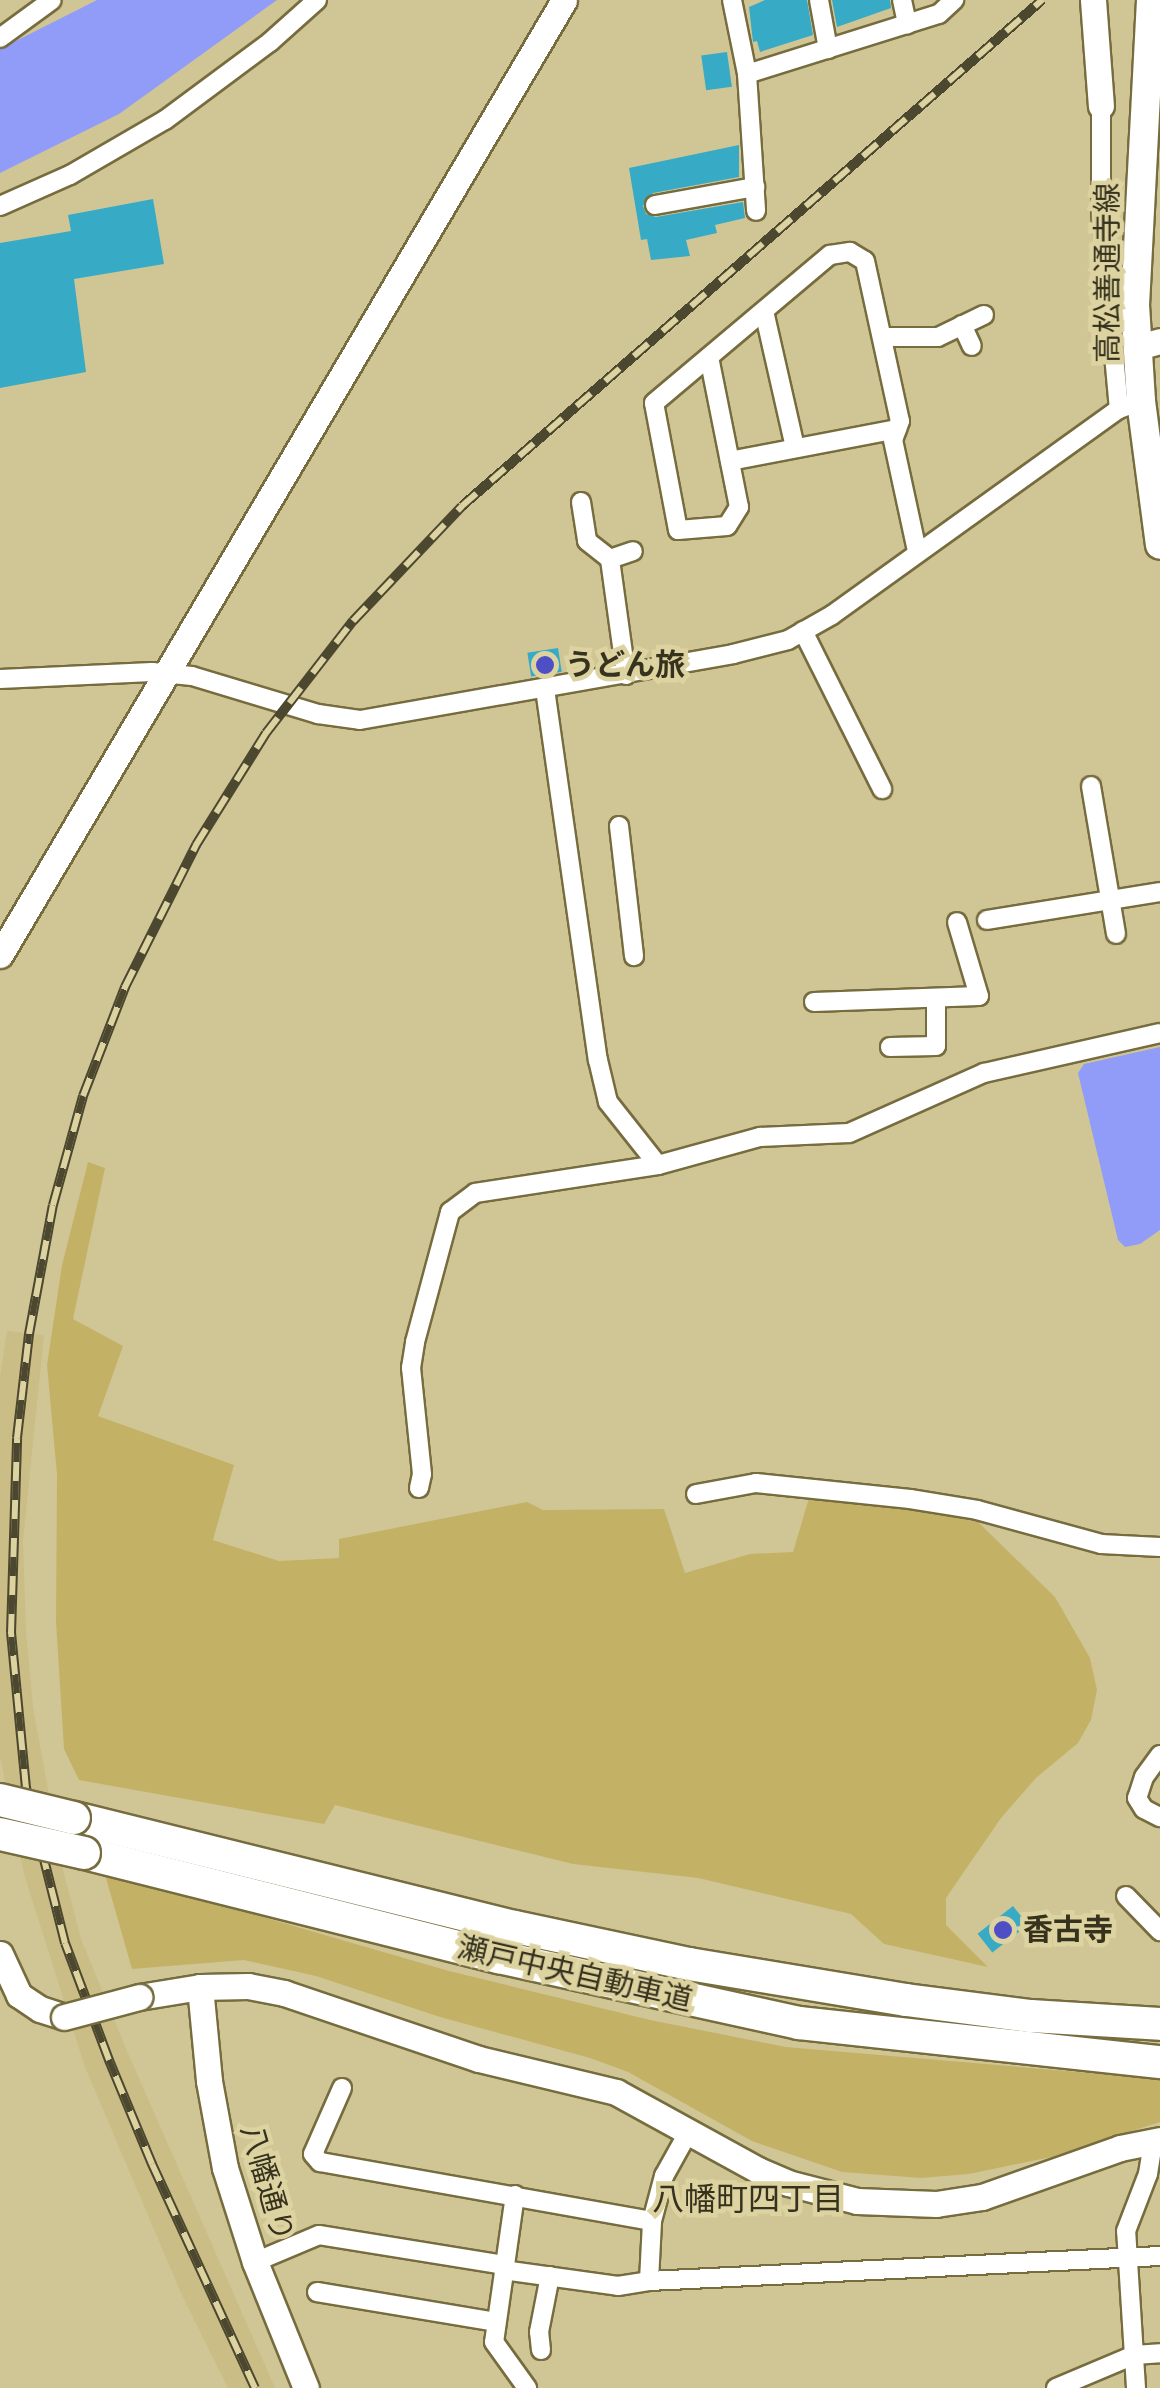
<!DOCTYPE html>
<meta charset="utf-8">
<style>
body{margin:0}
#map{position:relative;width:1160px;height:2388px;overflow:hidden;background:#d0c695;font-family:"Fira Sans","Noto Sans JP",sans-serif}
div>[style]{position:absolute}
.built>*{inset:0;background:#cabd85}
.green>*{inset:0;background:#c3b266}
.water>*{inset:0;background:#909cf7}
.building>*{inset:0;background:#37aac5;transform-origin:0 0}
.roads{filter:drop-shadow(2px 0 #766c3e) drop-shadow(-2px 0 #766c3e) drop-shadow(0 2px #766c3e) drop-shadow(0 -2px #766c3e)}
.street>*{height:18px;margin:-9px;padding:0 9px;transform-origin:9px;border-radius:9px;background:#fff}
.secondary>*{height:25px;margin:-12.5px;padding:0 12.5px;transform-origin:12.5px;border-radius:12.5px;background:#fff}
.primary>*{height:28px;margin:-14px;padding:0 14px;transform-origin:14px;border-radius:14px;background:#fff}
.highway>*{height:32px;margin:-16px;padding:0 16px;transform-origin:16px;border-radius:16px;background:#fff}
.rail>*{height:10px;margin-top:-5px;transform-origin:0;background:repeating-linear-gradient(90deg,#ddd3a1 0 19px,#4c472f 0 38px);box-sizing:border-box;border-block:2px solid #4c472f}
.bridges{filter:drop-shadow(2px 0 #766c3e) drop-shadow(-2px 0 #766c3e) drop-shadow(0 2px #766c3e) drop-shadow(0 -2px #766c3e)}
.secondary-bridge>*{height:25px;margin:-12.5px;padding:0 12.5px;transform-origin:12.5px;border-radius:12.5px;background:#fff}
.highway-bridge>*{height:32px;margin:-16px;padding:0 16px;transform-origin:16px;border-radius:16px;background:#fff}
.dots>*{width:28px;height:28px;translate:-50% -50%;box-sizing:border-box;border:5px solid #ddd3a1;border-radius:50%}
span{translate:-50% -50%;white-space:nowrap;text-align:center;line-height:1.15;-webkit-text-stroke:9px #ddd3a1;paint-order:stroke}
.street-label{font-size:30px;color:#36321e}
.poi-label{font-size:30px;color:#36321e;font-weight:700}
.left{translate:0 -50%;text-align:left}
.neighbourhood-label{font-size:32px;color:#36321e}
</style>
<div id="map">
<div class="built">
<div style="clip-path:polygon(7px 1331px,44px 1335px,23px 1541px,26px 1633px,33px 1707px,62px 1866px,81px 1939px,127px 2051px,275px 2388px,228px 2388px,181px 2293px,85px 2067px,24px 1874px,0 1757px,0 1376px)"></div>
</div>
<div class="green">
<div style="clip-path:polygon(88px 1162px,105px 1168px,73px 1319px,123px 1346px,98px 1416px,234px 1465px,213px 1540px,279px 1561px,339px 1558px,339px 1539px,527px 1502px,543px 1510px,664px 1509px,685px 1573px,750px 1554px,793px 1552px,809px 1498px,921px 1510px,978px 1522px,1055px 1597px,1090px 1658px,1097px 1690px,1091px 1720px,1078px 1743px,1036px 1778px,1001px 1818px,946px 1898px,946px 1925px,988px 1967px,884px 1944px,851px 1914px,698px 1878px,573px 1864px,335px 1805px,324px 1824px,79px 1780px,64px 1749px,56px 1622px,57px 1475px,47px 1365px,62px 1265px)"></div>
<div style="clip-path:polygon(104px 1871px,449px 1971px,650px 2020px,786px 2047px,1160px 2079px,1160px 2122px,1051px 2157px,969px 2174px,921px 2178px,842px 2172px,752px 2141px,628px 2072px,590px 2058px,440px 2017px,316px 1976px,244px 1960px,132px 1969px)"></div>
</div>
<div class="water">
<div style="clip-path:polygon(97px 0,277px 0,119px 114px,0 173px,0 49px)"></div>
<div style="clip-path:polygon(1160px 1047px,1160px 1230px,1140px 1244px,1125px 1247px,1118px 1240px,1078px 1073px,1084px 1064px)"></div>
</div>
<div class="building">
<div style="clip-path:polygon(765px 0,807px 0,813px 35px,760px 52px,757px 41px,753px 42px,749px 7px)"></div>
<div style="clip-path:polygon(832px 0,890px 0,891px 8px,837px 27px)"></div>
<div style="left:727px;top:52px;width:35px;height:26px;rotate:82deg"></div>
<div style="clip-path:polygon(739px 145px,739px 177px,653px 193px,643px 206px,646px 214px,656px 217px,743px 202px,745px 218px,715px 225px,717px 233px,686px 240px,690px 256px,651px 260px,647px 239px,641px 240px,629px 168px)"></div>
<div style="clip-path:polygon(153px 199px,164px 264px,74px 279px,86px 372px,0 388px,0 243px,71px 231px,68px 215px)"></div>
<div style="left:558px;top:648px;width:24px;height:31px;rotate:81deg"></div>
<div style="left:1013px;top:1906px;width:24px;height:45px;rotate:52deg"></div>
</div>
<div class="roads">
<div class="street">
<div style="left:732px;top:0;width:76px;rotate:78.5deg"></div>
<div style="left:747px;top:74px;width:201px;rotate:-17.4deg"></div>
<div style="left:939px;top:14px;width:21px;rotate:-43deg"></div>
<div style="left:819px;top:0;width:50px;rotate:79.6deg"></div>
<div style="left:902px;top:0;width:25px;rotate:78deg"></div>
<div style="left:0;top:38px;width:64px;rotate:-36.2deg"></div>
<div style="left:747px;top:74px;width:137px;rotate:86.2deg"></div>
<div style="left:1101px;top:106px;width:106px;rotate:90deg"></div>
<div style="left:1101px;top:212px;width:198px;rotate:84.8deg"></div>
<div style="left:655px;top:205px;width:102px;rotate:-10.2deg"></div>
<div style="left:0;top:206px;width:77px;rotate:-23.9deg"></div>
<div style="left:70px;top:175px;width:110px;rotate:-30.1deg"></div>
<div style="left:165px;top:120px;width:131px;rotate:-36.6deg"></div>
<div style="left:270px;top:42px;width:63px;rotate:-41.8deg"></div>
<div style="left:764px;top:311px;width:140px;rotate:77.2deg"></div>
<div style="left:962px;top:325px;width:23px;rotate:65deg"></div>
<div style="left:885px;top:337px;width:53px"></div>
<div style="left:938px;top:337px;width:51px;rotate:-25.6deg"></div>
<div style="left:709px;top:357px;width:153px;rotate:78.7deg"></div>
<div style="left:739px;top:507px;width:22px;rotate:122deg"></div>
<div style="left:727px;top:526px;width:49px;rotate:175.3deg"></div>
<div style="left:678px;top:530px;width:129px;rotate:-100.7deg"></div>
<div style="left:654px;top:403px;width:230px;rotate:-40.1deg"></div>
<div style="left:830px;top:255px;width:20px;rotate:-9deg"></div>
<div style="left:850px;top:252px;width:17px;rotate:31deg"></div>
<div style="left:865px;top:261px;width:164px;rotate:77.7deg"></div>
<div style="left:900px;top:421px;width:20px;rotate:110deg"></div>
<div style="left:893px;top:440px;width:114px;rotate:77.8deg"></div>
<div style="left:730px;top:461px;width:170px;rotate:-10.8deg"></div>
<div style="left:581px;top:502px;width:39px;rotate:81deg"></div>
<div style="left:587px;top:541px;width:29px;rotate:38deg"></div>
<div style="left:803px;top:631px;width:177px;rotate:63.4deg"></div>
<div style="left:626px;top:675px;width:117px;rotate:-97.9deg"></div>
<div style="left:610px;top:559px;width:24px;rotate:-19deg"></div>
<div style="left:0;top:679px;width:152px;rotate:-2.6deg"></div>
<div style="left:152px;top:672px;width:40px;rotate:5.7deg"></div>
<div style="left:192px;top:676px;width:132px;rotate:16.8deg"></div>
<div style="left:318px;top:714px;width:42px;rotate:8.1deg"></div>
<div style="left:360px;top:720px;width:379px;rotate:-10deg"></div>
<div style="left:733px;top:654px;width:57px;rotate:-14.3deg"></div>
<div style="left:788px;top:640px;width:51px;rotate:-29.6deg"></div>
<div style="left:832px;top:615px;width:353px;rotate:-35.7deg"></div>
<div style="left:1119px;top:409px;width:23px;rotate:-20deg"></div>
<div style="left:545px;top:689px;width:375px;rotate:81.9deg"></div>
<div style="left:598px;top:1060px;width:43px;rotate:76.6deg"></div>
<div style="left:608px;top:1102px;width:80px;rotate:51.6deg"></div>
<div style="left:1091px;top:786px;width:150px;rotate:80.4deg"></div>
<div style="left:619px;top:826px;width:131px;rotate:83.4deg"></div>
<div style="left:987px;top:920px;width:175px;rotate:-9.2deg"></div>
<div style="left:814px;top:1002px;width:165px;rotate:-2.1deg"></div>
<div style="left:979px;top:996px;width:77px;rotate:-106.6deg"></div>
<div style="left:890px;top:1047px;width:46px;rotate:-1.2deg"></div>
<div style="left:936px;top:1046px;width:47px;rotate:-90deg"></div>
<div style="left:419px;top:1488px;width:14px;rotate:-78deg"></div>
<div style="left:422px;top:1474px;width:107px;rotate:-95.9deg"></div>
<div style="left:411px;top:1368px;width:26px;rotate:-81deg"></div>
<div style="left:415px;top:1342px;width:135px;rotate:-74.9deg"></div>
<div style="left:450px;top:1212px;width:31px;rotate:-37deg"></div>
<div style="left:475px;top:1193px;width:185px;rotate:-8.7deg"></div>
<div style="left:658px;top:1165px;width:106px;rotate:-15.4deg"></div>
<div style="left:760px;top:1137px;width:89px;rotate:-2.6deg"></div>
<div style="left:849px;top:1133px;width:148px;rotate:-24deg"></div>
<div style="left:984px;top:1073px;width:180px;rotate:-12.8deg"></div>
<div style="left:696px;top:1494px;width:61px;rotate:-10.4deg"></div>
<div style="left:756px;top:1483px;width:155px;rotate:5.9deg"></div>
<div style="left:910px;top:1499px;width:68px;rotate:9.3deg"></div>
<div style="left:977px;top:1510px;width:129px;rotate:15.3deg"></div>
<div style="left:1101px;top:1544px;width:59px;rotate:2.9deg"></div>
<div style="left:1160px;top:1755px;width:27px;rotate:126deg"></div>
<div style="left:1144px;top:1777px;width:22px;rotate:108deg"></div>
<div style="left:1137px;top:1798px;width:13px;rotate:58deg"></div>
<div style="left:1144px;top:1809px;width:18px;rotate:27deg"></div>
<div style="left:1126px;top:1896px;width:49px;rotate:45.8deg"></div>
<div style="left:342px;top:2088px;width:72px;rotate:113.7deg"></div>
<div style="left:313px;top:2154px;width:11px;rotate:49deg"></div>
<div style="left:320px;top:2162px;width:337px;rotate:10.1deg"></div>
<div style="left:515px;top:2195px;width:148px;rotate:98.1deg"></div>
<div style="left:494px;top:2342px;width:57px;rotate:54.3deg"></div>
<div style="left:255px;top:2262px;width:69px;rotate:-22.9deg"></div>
<div style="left:319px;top:2235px;width:187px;rotate:9.2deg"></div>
<div style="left:503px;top:2270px;width:116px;rotate:7.9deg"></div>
<div style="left:618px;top:2286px;width:31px;rotate:-9deg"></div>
<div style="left:649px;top:2281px;width:60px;rotate:-87.1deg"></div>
<div style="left:652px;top:2221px;width:47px;rotate:-75.1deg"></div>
<div style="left:664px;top:2176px;width:51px;rotate:-60.9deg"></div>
<div style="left:649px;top:2281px;width:512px;rotate:-2.8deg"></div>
<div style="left:317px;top:2292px;width:181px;rotate:9.5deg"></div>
<div style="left:541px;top:2350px;width:18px;rotate:-96deg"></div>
<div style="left:539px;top:2332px;width:57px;rotate:-78.9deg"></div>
<div style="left:1056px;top:2388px;width:85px;rotate:-22.9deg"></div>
<div style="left:1134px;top:2355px;width:26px;rotate:-4deg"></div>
<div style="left:1136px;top:2388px;width:157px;rotate:-93.6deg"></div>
<div style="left:1126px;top:2231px;width:61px;rotate:-68.9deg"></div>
<div style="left:1148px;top:2174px;width:33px;rotate:-81deg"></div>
</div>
<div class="secondary">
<div style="left:1093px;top:0;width:106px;rotate:85.7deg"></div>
<div style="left:1138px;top:347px;width:23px;rotate:-15deg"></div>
<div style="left:0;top:955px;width:1109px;rotate:-59.43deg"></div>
<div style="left:0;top:1954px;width:45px;rotate:65.1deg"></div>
<div style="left:19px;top:1995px;width:25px;rotate:34deg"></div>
<div style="left:40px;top:2009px;width:25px;rotate:18deg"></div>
<div style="left:200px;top:1987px;width:94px;rotate:84.5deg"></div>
<div style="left:209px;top:2081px;width:88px;rotate:79.6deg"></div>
<div style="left:225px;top:2168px;width:99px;rotate:72.3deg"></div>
<div style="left:255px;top:2262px;width:136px;rotate:68deg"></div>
<div style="left:139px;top:1997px;width:62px;rotate:-9.3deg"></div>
<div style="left:200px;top:1987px;width:48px;rotate:-1.2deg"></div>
<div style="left:248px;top:1986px;width:37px;rotate:11deg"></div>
<div style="left:284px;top:1993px;width:206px;rotate:18.7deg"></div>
<div style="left:479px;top:2059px;width:141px;rotate:13.5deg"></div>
<div style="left:616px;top:2092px;width:162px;rotate:28.8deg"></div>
<div style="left:758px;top:2170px;width:33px;rotate:23deg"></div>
<div style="left:788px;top:2183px;width:71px;rotate:14.6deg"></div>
<div style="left:857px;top:2201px;width:79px;rotate:2.2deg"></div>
<div style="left:936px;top:2204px;width:47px;rotate:-8.7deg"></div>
<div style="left:982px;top:2197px;width:146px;rotate:-19.5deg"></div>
<div style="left:1120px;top:2148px;width:41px;rotate:-11.3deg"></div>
</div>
<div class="primary">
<div style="left:1151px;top:0;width:305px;rotate:93deg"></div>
<div style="left:1135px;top:305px;width:96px;rotate:86.4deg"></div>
<div style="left:1141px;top:401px;width:145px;rotate:82.5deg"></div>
</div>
<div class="highway">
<div style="left:74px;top:1818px;width:454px;rotate:13.9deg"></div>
<div style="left:515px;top:1927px;width:178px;rotate:12deg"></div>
<div style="left:689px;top:1964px;width:220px;rotate:9.4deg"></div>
<div style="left:906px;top:2000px;width:126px;rotate:7.3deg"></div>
<div style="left:1031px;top:2016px;width:129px;rotate:3.5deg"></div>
<div style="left:84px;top:1853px;width:428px;rotate:14.1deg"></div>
<div style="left:499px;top:1957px;width:307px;rotate:12.4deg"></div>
<div style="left:799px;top:2023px;width:363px;rotate:6.2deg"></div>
</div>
</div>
<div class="rail">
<div style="left:255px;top:2388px;width:247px;rotate:-114.7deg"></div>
<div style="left:152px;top:2164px;width:113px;rotate:-112.5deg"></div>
<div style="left:109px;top:2060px;width:125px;rotate:-110.6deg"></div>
<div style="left:65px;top:1943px;width:160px;rotate:-104.1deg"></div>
<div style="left:26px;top:1788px;width:156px;rotate:-95.5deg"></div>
<div style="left:11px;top:1633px;width:195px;rotate:-88.2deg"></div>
<div style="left:17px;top:1438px;width:105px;rotate:-83.4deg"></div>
<div style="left:29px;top:1334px;width:131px;rotate:-79.5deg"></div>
<div style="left:53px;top:1205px;width:113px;rotate:-74.6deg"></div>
<div style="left:83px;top:1096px;width:117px;rotate:-68.9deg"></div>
<div style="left:125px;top:987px;width:159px;rotate:-63.4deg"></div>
<div style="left:196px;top:845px;width:132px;rotate:-58deg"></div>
<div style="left:266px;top:733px;width:142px;rotate:-52.2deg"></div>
<div style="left:353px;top:621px;width:158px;rotate:-46.5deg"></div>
<div style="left:462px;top:506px;width:770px;rotate:-41.1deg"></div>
</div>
<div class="bridges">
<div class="secondary-bridge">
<div style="left:64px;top:2017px;width:78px;rotate:-14.9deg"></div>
</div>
<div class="highway-bridge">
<div style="left:0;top:1800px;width:76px;rotate:13.7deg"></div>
<div style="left:0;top:1834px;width:86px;rotate:12.7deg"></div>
</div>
</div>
<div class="dots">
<div style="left:545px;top:665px;background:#4e4fc5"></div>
<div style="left:1003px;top:1930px;background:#4e4fc5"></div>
</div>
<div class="street-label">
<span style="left:1108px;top:273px;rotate:-90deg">高松善通寺線</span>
<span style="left:575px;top:1974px;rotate:13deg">瀬戸中央自動車道</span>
<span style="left:267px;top:2183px;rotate:74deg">八幡通り</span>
</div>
<div class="poi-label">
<span class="left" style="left:565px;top:665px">うどん旅</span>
<span class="left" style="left:1023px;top:1930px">香古寺</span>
</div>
<div class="neighbourhood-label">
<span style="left:748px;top:2199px">八幡町四丁目</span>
</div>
</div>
